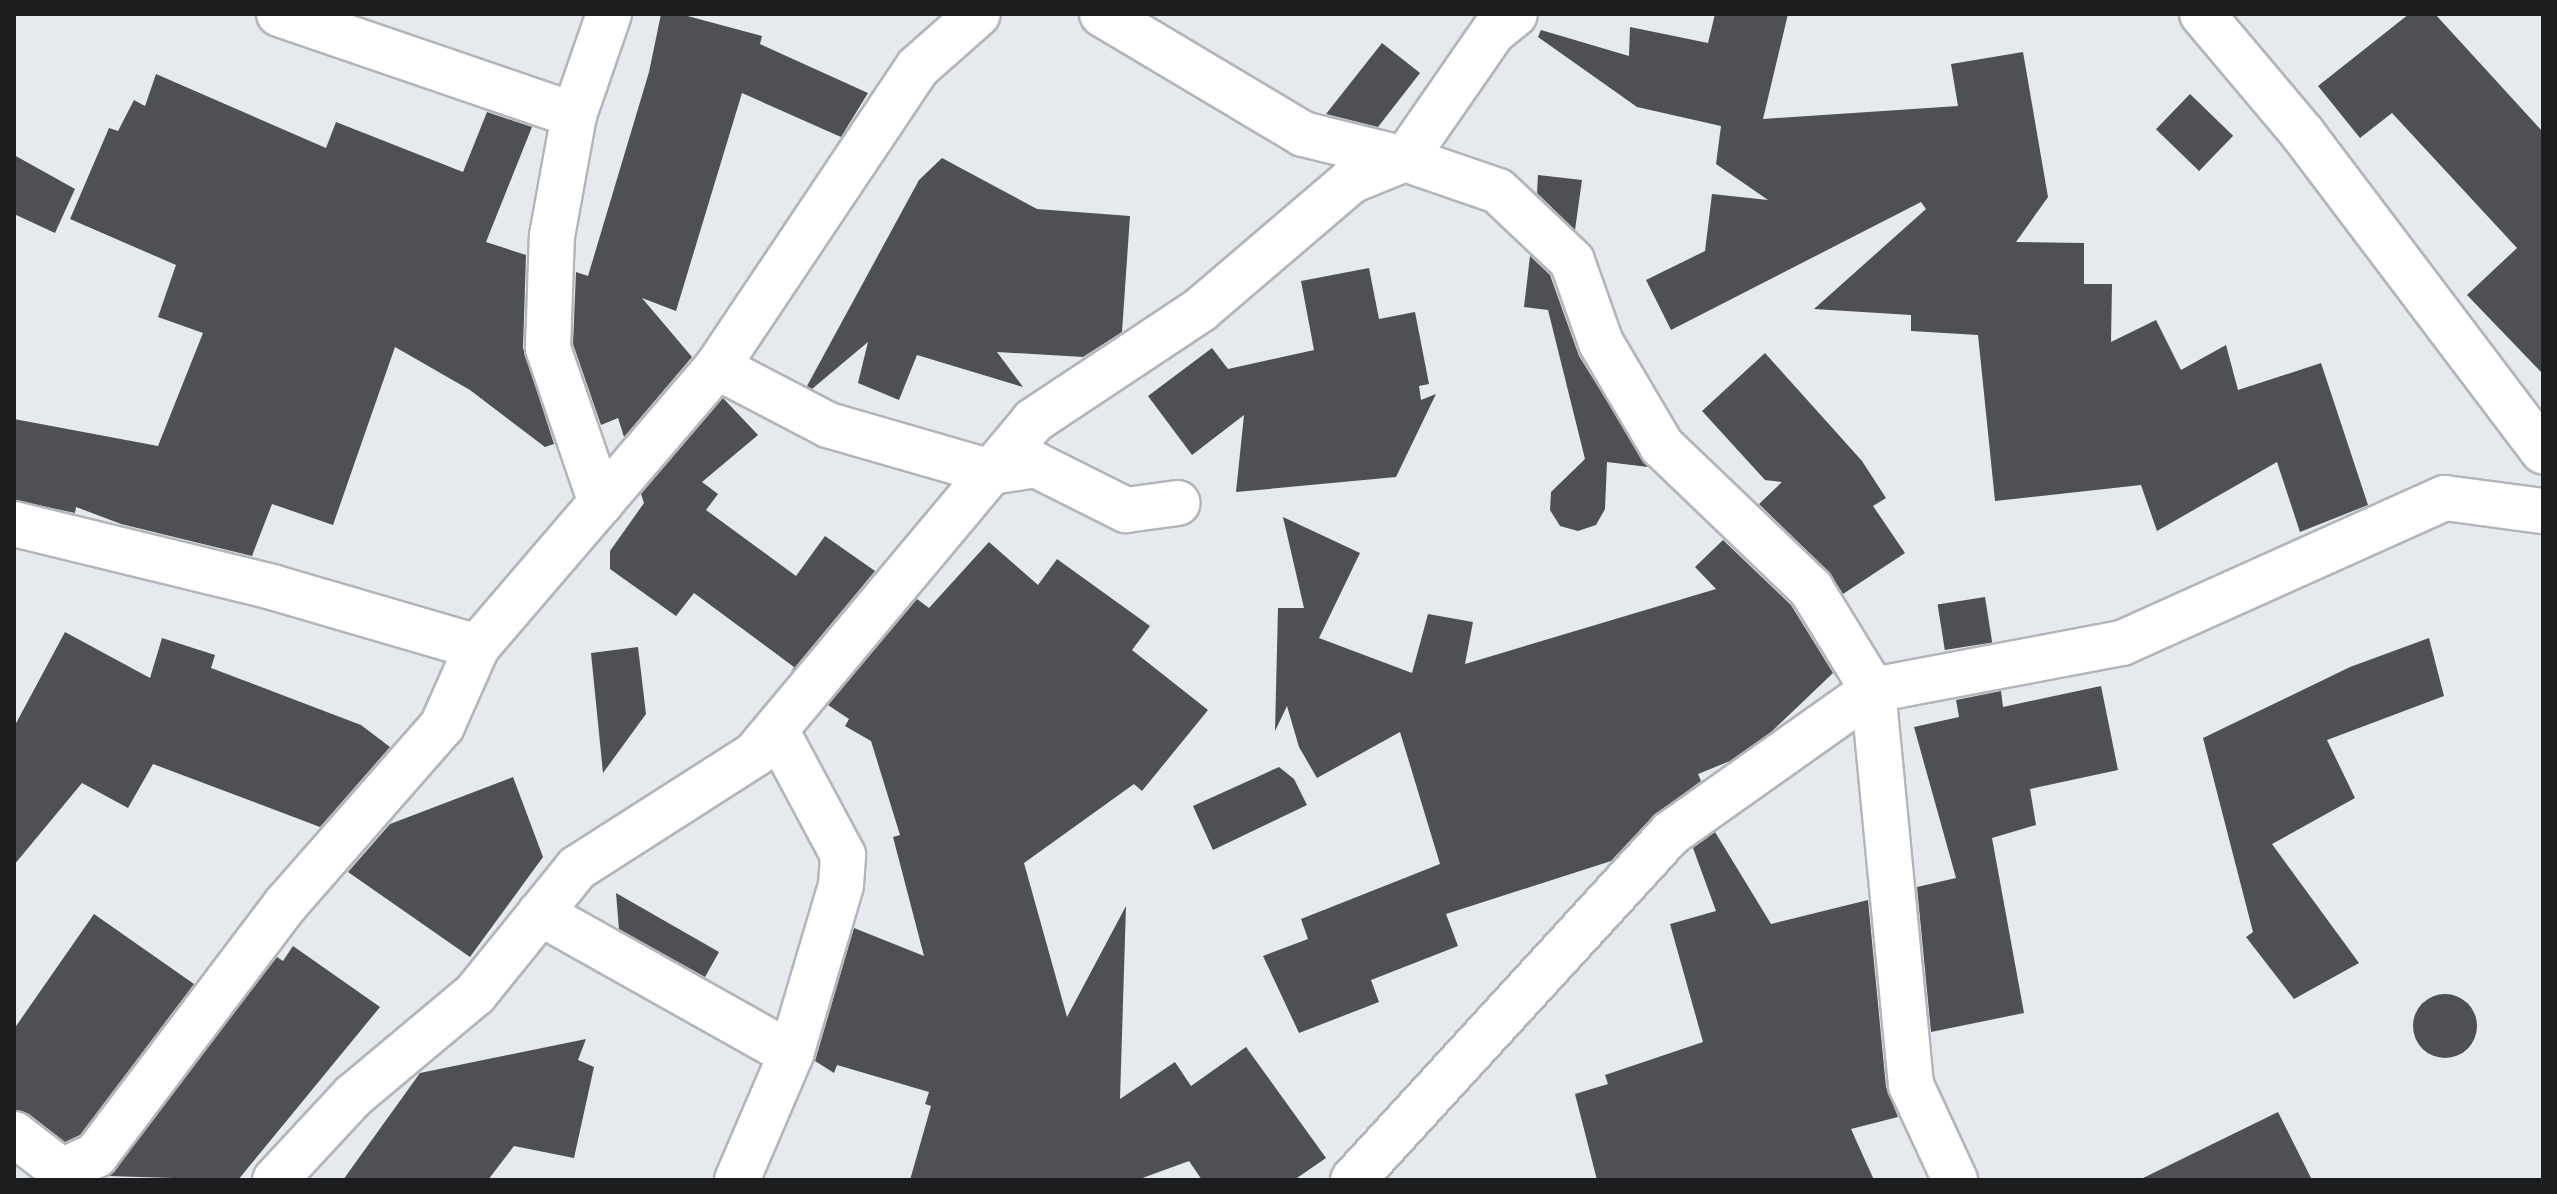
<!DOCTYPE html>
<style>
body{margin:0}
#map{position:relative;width:2557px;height:1194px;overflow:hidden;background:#e6e9ee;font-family:"Space Grotesk",sans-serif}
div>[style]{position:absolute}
.building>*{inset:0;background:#4e5054;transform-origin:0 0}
.round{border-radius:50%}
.roads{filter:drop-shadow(2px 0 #b2b5ba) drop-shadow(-2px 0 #b2b5ba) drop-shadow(0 2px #b2b5ba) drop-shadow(0 -2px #b2b5ba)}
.street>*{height:44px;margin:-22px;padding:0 22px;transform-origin:22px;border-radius:22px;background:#fff}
span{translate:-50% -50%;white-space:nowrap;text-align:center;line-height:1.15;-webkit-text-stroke:8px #fff;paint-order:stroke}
.frame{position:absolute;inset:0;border:16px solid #1c1d1f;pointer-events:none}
</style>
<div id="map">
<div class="building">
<div style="clip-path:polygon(661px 14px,680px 14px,762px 36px,760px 44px,868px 93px,841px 137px,742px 93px,676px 311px,642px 298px,692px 357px,624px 437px,618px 418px,601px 425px,573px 344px,576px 272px,588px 276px,649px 72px)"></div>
<div style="clip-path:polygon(1715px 14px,1788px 14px,1763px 119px,1958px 106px,1951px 64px,2023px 52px,2048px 197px,2016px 242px,2084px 243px,2084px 284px,2112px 284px,2111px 342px,2156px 320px,2181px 370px,2226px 345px,2238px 390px,2321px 363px,2368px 505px,2300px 532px,2277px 462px,2157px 531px,2141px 485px,1995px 501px,1978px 335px,1911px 331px,1911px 315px,1814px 309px,1926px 209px,1921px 202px,1671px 330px,1646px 280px,1705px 251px,1712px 194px,1768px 200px,1716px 164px,1721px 126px,1637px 107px,1538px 37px,1541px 30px,1629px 56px,1630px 27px,1708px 43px)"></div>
<div style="clip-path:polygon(2409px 14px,2435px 14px,2543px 132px,2543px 374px,2467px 295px,2517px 248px,2392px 113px,2360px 138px,2318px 86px)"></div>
<div style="clip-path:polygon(1382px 43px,1420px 73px,1378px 127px,1326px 114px)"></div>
<div style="clip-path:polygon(156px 74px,326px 148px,336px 122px,463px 172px,487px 112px,532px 127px,486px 242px,526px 255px,523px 348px,554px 444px,545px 447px,470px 390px,395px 347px,333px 525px,272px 504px,252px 556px,121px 524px,76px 507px,75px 513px,14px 500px,14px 419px,158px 446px,203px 333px,158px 317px,176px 265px,70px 219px,109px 128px,118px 131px,134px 100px,145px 106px)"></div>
<div style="left:2190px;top:94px;width:60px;height:49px;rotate:44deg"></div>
<div style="clip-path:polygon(14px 155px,75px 189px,55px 233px,14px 214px)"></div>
<div style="clip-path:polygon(942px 158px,1037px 209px,1130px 216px,1122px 332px,1083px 357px,997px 352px,1023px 387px,917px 355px,899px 400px,858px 383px,868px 342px,812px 389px,807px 386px,919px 180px)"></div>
<div style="clip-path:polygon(1538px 175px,1582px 180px,1575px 230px,1537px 193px)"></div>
<div style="clip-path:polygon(1530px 256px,1550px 275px,1579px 356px,1648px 467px,1607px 462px,1605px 509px,1596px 525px,1578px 531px,1560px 526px,1550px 510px,1551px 492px,1585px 459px,1548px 310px,1524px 307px)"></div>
<div style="clip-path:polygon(1369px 268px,1379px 319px,1415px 312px,1429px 384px,1419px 386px,1421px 400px,1436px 394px,1396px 477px,1236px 492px,1244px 415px,1192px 455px,1148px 396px,1212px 348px,1228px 369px,1314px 350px,1301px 281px)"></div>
<div style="clip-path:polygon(1765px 353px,1862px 461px,1886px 498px,1873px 506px,1905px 553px,1843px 594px,1828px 571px,1759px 504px,1782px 482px,1765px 480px,1702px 411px)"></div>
<div style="clip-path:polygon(723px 398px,758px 435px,702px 482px,718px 494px,706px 510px,796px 576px,825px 536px,875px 571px,791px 672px,794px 667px,694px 593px,676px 616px,610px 569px,610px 551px,644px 503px,641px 494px)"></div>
<div style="clip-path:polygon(1283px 517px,1360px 553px,1319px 638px,1412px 673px,1428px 614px,1473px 622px,1465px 664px,1716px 589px,1695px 567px,1723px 540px,1791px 605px,1833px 673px,1770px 733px,1730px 761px,1698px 774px,1701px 781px,1653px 816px,1611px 861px,1446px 914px,1458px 946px,1371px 980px,1379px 1002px,1299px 1033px,1263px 956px,1308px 939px,1301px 919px,1440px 864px,1400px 732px,1317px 778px,1299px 747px,1287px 706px,1275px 731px,1278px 608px,1304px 608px)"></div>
<div style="clip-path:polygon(989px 542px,1038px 585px,1057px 559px,1150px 626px,1132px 650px,1208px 710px,1142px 791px,1134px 784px,1024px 863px,1067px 1017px,1126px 906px,1120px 1099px,1175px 1062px,1191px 1086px,1246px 1047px,1326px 1158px,1294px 1180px,1202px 1180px,1189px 1161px,1137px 1180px,910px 1180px,931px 1106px,925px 1104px,929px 1092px,837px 1065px,834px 1073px,815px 1061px,854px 928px,924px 956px,893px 837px,900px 835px,871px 741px,845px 726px,849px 719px,828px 705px,917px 599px,929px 608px)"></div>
<div style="left:1985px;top:597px;width:46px;height:48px;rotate:81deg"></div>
<div style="clip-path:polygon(65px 632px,150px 678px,162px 638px,215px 655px,211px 668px,361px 725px,390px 747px,320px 827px,153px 764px,128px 808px,82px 783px,14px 865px,14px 727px)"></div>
<div style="clip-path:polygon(2429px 638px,2444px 696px,2327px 740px,2355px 798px,2272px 844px,2359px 963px,2294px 999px,2246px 937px,2253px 932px,2203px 738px,2350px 667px)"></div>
<div style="clip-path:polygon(638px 647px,646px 714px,603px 773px,591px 653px)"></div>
<div style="clip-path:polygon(2101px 686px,2118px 770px,2030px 789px,2036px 825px,1992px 838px,2024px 1013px,1931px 1032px,1917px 887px,1956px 878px,1914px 727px,1959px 717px,1956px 700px,2001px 691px,2003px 707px)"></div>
<div style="clip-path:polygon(1279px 767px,1294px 779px,1307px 805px,1213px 850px,1193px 806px)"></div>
<div style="clip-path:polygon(513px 777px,543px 857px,470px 957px,348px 872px,390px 824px)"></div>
<div style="clip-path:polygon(1715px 832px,1771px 924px,1868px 900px,1886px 1087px,1898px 1117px,1851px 1129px,1874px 1180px,1597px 1180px,1575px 1094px,1608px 1084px,1605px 1075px,1703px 1042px,1670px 924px,1716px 911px,1693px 848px)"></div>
<div style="clip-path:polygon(616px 893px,719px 952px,705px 977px,619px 929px)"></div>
<div style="clip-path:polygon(94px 914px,194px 984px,80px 1135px,65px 1142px,29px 1114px,14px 1110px,14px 1029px)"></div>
<div style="clip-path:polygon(293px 946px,380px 1007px,238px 1180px,108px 1176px,277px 957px,283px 961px)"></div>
<div class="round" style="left:2413px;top:994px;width:64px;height:64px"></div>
<div style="clip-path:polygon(586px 1039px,578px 1060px,594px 1067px,574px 1158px,514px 1146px,488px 1180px,343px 1180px,420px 1073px)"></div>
<div style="clip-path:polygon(2278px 1112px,2312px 1180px,2139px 1180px)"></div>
</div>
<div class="roads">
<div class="street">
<div style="left:279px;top:14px;width:312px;rotate:18.9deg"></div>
<div style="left:1102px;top:14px;width:234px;rotate:30.8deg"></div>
<div style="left:1303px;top:134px;width:105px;rotate:13.8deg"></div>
<div style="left:1405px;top:159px;width:98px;rotate:19deg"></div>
<div style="left:1498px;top:191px;width:102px;rotate:43.4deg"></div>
<div style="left:1572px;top:261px;width:87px;rotate:70.5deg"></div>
<div style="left:1601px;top:343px;width:120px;rotate:59.4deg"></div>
<div style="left:1662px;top:446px;width:207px;rotate:43.8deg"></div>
<div style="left:1811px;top:589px;width:119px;rotate:58.5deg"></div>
<div style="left:1873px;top:690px;width:397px;rotate:84.5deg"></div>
<div style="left:1911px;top:1085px;width:105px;rotate:65.1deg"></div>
<div style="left:2202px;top:14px;width:157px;rotate:49.9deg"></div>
<div style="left:2303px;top:134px;width:398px;rotate:52.9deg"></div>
<div style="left:717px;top:367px;width:125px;rotate:27.6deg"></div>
<div style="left:828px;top:425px;width:170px;rotate:16.1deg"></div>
<div style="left:991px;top:472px;width:46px;rotate:-8.8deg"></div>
<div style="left:1036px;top:465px;width:101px;rotate:26.6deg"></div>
<div style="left:1126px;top:510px;width:52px;rotate:-7.7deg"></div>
<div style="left:601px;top:503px;width:164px;rotate:-108.9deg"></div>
<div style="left:548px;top:348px;width:112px;rotate:-88deg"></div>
<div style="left:552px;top:236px;width:123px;rotate:-79.7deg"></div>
<div style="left:574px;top:115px;width:107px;rotate:-70.9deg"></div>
<div style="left:14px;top:524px;width:266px;rotate:13.7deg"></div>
<div style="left:272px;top:587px;width:214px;rotate:16.3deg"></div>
<div style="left:540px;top:913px;width:288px;rotate:29.3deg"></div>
<div style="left:791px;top:1054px;width:176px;rotate:-73.5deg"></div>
<div style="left:841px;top:885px;width:30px;rotate:-86deg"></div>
<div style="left:843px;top:855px;width:142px;rotate:-118.2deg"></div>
<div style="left:14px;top:1134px;width:61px;rotate:37.6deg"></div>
<div style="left:58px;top:1180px;width:10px;rotate:-66deg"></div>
<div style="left:62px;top:1171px;width:38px;rotate:-25deg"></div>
<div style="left:96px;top:1155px;width:315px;rotate:-52.9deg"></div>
<div style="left:286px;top:904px;width:237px;rotate:-48.8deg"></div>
<div style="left:442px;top:726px;width:86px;rotate:-66.1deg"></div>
<div style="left:477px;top:647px;width:369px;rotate:-49.4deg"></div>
<div style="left:717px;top:367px;width:360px;rotate:-56.2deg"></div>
<div style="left:917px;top:68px;width:81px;rotate:-41.5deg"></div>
<div style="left:275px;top:1180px;width:115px;rotate:-47.1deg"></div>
<div style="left:353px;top:1096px;width:159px;rotate:-39.9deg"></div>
<div style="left:475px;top:994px;width:162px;rotate:-51deg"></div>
<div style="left:577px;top:868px;width:211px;rotate:-32.6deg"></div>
<div style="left:755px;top:754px;width:434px;rotate:-50.1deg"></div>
<div style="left:1033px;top:421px;width:201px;rotate:-33.6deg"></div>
<div style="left:1200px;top:310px;width:199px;rotate:-40.5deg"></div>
<div style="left:1351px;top:181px;width:58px;rotate:-22.2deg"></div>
<div style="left:1405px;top:159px;width:155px;rotate:-55.3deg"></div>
<div style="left:1493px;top:32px;width:28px;rotate:-39deg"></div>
<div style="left:737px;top:1180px;width:137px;rotate:-66.8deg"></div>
<div style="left:1353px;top:1180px;width:471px;rotate:-47.5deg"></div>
<div style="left:1671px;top:833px;width:247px;rotate:-35.3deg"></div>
<div style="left:1873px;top:690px;width:253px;rotate:-10.7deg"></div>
<div style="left:2122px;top:643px;width:354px;rotate:-24.2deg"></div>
<div style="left:2445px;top:498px;width:99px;rotate:7.6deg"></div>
</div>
</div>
<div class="frame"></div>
</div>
